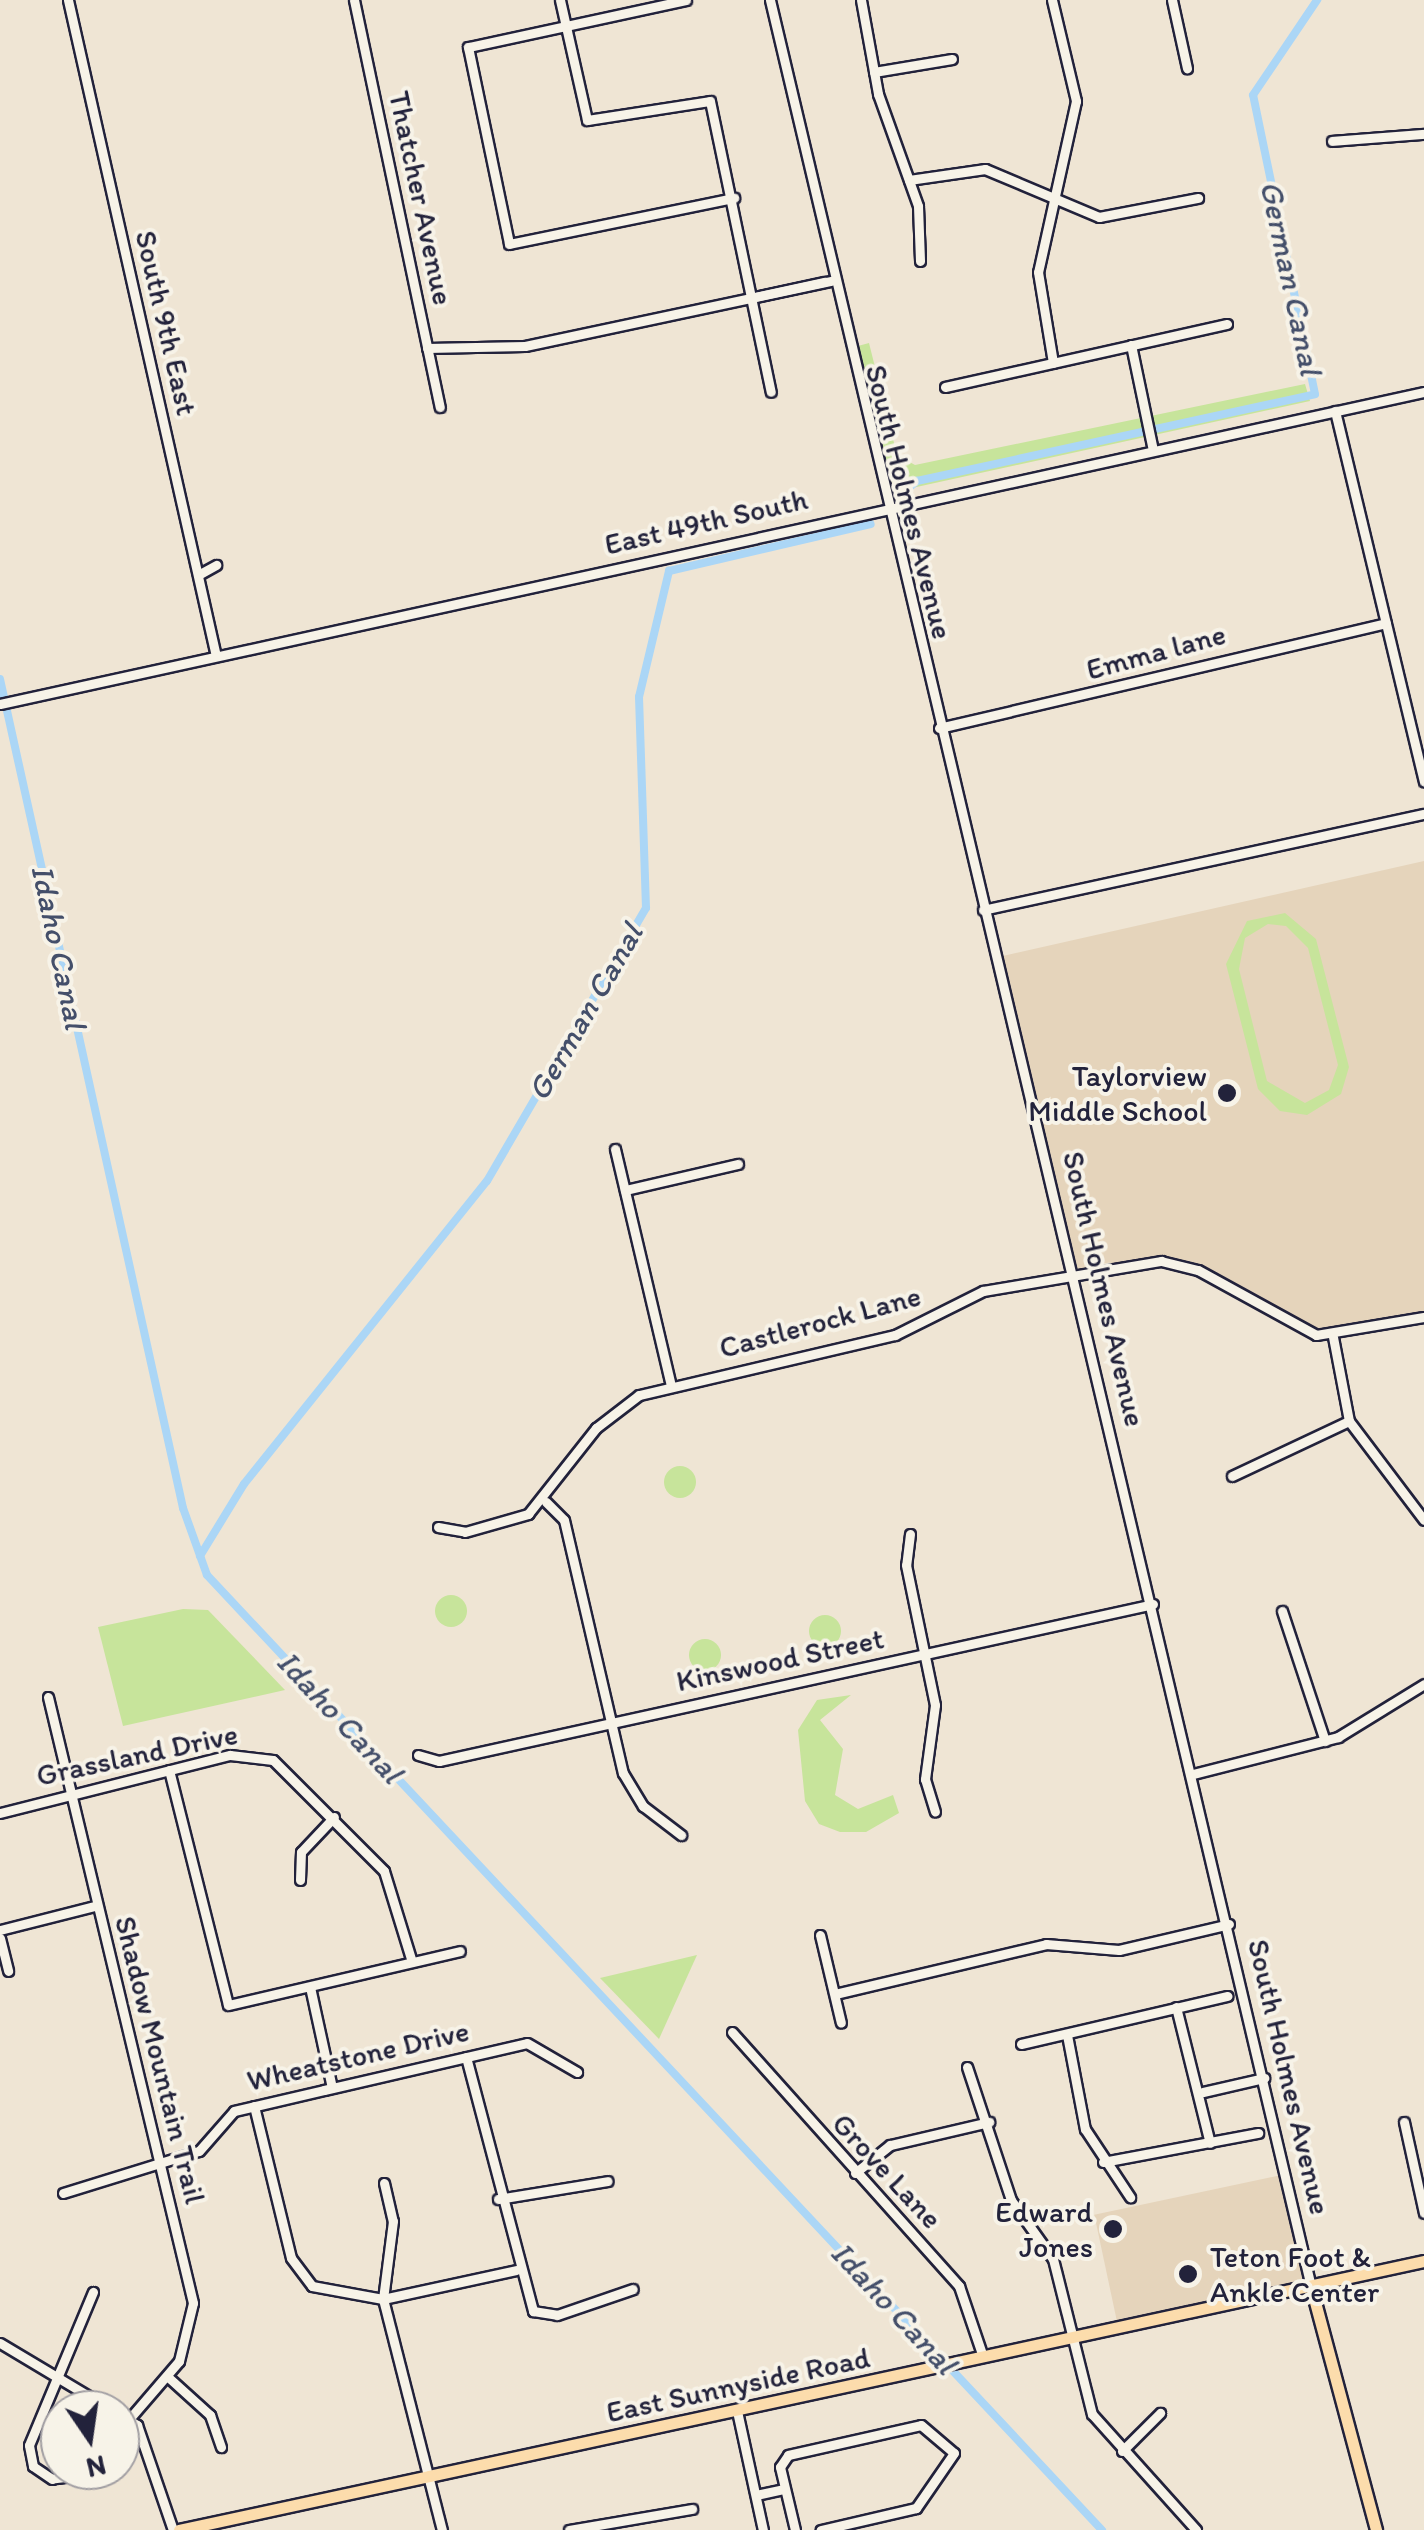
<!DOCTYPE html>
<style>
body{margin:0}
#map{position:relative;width:1424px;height:2530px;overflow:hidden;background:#efe5d4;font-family:Itim,sans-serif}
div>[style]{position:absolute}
.built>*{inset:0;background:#e5d4bb;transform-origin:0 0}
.green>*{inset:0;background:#c7e49b}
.round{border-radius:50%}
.canal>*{height:8px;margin:-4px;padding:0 4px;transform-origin:4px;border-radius:4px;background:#abd6f6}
.roads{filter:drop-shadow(2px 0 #22223b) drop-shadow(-2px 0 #22223b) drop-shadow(0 2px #22223b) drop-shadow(0 -2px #22223b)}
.minor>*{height:9px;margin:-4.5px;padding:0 4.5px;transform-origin:4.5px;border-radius:4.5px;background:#f7f3e8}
.major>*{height:11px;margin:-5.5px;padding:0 5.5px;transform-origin:5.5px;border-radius:5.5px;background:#fcdcac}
.dots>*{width:28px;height:28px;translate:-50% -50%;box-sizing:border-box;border:5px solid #f7f3e8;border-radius:50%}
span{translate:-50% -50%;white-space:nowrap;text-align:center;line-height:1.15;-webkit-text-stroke:8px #f7f3e8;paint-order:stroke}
.street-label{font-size:30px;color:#22223b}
.poi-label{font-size:30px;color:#22223b}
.right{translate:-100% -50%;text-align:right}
.left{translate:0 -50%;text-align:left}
.water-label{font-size:32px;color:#444f6a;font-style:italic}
.north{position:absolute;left:40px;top:2390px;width:100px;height:100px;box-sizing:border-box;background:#f7f3e8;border:2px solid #a29fa3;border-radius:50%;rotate:167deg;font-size:28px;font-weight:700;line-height:40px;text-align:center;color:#22223b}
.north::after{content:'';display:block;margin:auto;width:35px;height:45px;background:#22223b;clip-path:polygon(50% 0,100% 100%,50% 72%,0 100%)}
</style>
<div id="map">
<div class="built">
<div style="clip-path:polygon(1424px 861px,1424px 1317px,1333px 1337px,1180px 1263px,1076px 1274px,994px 958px)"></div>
<div style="left:1286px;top:2174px;width:116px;height:196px;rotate:78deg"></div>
</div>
<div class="green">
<div style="clip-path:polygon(869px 343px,897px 455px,915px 465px,1305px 384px,1310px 401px,912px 488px,892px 482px,858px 346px)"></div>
<div style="clip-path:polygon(evenodd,1285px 913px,1316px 939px,1349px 1067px,1341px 1094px,1307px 1115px,1280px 1111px,1258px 1089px,1226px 964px,1247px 921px,1285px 913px,1286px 926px,1308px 948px,1338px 1065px,1329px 1090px,1305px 1103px,1267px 1081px,1239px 969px,1245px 938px,1268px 924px,1286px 926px)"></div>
<div class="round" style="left:664px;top:1466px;width:32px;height:32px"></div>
<div class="round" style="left:435px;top:1595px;width:32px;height:32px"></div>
<div style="clip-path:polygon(183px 1609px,208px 1610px,285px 1690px,123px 1726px,98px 1627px)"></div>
<div class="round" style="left:809px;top:1615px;width:32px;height:32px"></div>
<div class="round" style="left:689px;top:1639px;width:32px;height:32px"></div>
<div style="clip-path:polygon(851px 1695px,820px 1720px,843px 1749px,835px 1795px,858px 1809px,893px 1795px,899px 1813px,866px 1832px,840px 1832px,819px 1824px,805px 1801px,798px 1730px,817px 1700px)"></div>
<div style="clip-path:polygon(697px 1955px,659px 2039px,600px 1978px)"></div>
</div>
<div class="canal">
<div style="left:905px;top:491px;width:16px;rotate:-40deg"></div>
<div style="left:917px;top:481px;width:407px;rotate:-12.3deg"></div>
<div style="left:1315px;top:394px;width:305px;rotate:-101.7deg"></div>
<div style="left:1253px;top:95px;width:115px;rotate:-56deg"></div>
<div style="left:0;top:679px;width:849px;rotate:77.55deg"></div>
<div style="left:183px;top:1508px;width:71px;rotate:70.3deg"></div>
<div style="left:207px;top:1575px;width:1309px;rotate:46.86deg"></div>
<div style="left:200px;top:1556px;width:84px;rotate:-58.6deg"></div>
<div style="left:244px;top:1484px;width:388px;rotate:-51.3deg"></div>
<div style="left:487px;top:1181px;width:316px;rotate:-59.8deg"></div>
<div style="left:646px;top:908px;width:211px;rotate:-91.9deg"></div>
<div style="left:639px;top:697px;width:130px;rotate:-76.6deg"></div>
<div style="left:669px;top:571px;width:207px;rotate:-13.1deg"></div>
</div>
<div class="roads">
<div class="minor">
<div style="left:68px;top:0;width:672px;rotate:77.29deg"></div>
<div style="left:354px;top:0;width:416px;rotate:78.1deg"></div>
<div style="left:560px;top:0;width:123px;rotate:77.3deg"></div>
<div style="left:587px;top:120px;width:124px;rotate:-8.8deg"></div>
<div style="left:710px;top:101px;width:297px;rotate:78.2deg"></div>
<div style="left:686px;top:0;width:223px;rotate:167.8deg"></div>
<div style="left:468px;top:47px;width:201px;rotate:78.2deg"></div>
<div style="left:509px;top:244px;width:230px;rotate:-11.6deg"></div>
<div style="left:770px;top:0;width:2350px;rotate:76.69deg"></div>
<div style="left:861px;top:0;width:96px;rotate:79.7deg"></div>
<div style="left:878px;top:94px;width:119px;rotate:70.3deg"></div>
<div style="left:918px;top:206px;width:55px;rotate:87.9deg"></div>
<div style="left:1052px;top:0;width:104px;rotate:76.6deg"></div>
<div style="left:1076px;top:101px;width:175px;rotate:102.5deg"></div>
<div style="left:1038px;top:272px;width:92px;rotate:80.6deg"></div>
<div style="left:1172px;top:0;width:70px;rotate:77.6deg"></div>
<div style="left:874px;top:72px;width:79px;rotate:-9.5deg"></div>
<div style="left:1332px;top:141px;width:92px;rotate:-4.4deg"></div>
<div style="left:909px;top:180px;width:77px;rotate:-8.2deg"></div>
<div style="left:985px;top:169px;width:124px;rotate:22.8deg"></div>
<div style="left:1099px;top:217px;width:101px;rotate:-10.9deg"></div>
<div style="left:755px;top:297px;width:71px;rotate:-12.3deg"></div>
<div style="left:1131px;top:345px;width:107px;rotate:78.2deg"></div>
<div style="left:427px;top:348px;width:98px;rotate:-1.2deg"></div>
<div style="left:525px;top:346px;width:313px;rotate:-12deg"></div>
<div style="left:945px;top:387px;width:289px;rotate:-12.6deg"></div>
<div style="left:1335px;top:411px;width:381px;rotate:76.5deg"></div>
<div style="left:198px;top:575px;width:21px;rotate:-29deg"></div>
<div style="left:0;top:704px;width:1458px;rotate:-12.36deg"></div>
<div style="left:939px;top:728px;width:459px;rotate:-13.2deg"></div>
<div style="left:983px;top:910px;width:451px;rotate:-12.3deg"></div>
<div style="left:615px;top:1149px;width:244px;rotate:76.7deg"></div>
<div style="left:625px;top:1190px;width:116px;rotate:-13deg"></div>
<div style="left:1333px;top:1337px;width:86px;rotate:79.2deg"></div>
<div style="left:1349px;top:1421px;width:124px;rotate:52.9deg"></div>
<div style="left:1232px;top:1476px;width:129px;rotate:-25.2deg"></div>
<div style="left:546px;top:1502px;width:25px;rotate:45deg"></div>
<div style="left:564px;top:1520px;width:260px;rotate:76.9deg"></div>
<div style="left:623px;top:1773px;width:39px;rotate:59deg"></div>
<div style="left:643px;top:1806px;width:48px;rotate:37.3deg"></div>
<div style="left:438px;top:1527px;width:27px;rotate:10deg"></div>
<div style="left:465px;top:1532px;width:66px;rotate:-15.9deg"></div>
<div style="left:528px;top:1514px;width:110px;rotate:-51.7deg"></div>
<div style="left:596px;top:1428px;width:54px;rotate:-37.5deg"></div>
<div style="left:639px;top:1395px;width:263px;rotate:-13.2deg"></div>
<div style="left:895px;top:1335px;width:98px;rotate:-26.6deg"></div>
<div style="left:983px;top:1291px;width:181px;rotate:-9.6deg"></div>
<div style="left:1161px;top:1261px;width:38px;rotate:14deg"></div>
<div style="left:1198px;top:1270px;width:135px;rotate:28.8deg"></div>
<div style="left:1316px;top:1335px;width:109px;rotate:-9.5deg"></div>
<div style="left:910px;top:1534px;width:31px;rotate:97deg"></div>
<div style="left:906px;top:1565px;width:143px;rotate:78.3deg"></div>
<div style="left:935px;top:1705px;width:75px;rotate:97.7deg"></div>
<div style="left:925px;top:1779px;width:34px;rotate:73deg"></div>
<div style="left:1282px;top:1611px;width:137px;rotate:71.7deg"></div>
<div style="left:48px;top:1697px;width:623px;rotate:76.54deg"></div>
<div style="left:193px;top:2303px;width:60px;rotate:103.6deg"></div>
<div style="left:179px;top:2361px;width:75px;rotate:130.7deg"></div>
<div style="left:418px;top:1755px;width:22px;rotate:16deg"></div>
<div style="left:439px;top:1761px;width:731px;rotate:-12.4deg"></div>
<div style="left:169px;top:1770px;width:242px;rotate:75.9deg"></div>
<div style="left:228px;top:2005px;width:238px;rotate:-13.1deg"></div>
<div style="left:1193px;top:1774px;width:150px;rotate:-14.3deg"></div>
<div style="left:1338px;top:1737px;width:101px;rotate:-31.6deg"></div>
<div style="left:0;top:1813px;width:237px;rotate:-14.2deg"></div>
<div style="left:230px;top:1755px;width:43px;rotate:6.6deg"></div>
<div style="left:273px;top:1760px;width:157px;rotate:45deg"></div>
<div style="left:384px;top:1871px;width:95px;rotate:72.9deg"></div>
<div style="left:300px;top:1880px;width:28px;rotate:-88deg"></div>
<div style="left:301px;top:1852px;width:48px;rotate:-46.7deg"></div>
<div style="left:0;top:1930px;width:98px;rotate:-14.2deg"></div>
<div style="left:820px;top:1935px;width:90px;rotate:76.6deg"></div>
<div style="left:0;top:1938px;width:34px;rotate:76deg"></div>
<div style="left:310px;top:1987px;width:103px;rotate:77.7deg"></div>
<div style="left:835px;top:1994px;width:217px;rotate:-13.3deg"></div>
<div style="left:1046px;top:1944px;width:73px;rotate:4.7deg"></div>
<div style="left:1119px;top:1950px;width:113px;rotate:-13.3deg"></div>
<div style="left:1176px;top:2007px;width:140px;rotate:76deg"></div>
<div style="left:732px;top:2032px;width:341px;rotate:48.2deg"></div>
<div style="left:959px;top:2286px;width:75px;rotate:71.3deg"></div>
<div style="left:1067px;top:2035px;width:96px;rotate:79.2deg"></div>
<div style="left:1085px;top:2129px;width:82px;rotate:56.5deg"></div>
<div style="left:1021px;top:2044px;width:212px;rotate:-13.1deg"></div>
<div style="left:466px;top:2057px;width:263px;rotate:75.2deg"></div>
<div style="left:533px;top:2311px;width:24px;rotate:9deg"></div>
<div style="left:557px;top:2315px;width:80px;rotate:-18.9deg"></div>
<div style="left:967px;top:2067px;width:140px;rotate:71.7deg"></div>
<div style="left:1011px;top:2200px;width:72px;rotate:54.6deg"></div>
<div style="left:1053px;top:2259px;width:160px;rotate:75.9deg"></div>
<div style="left:1092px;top:2414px;width:156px;rotate:48.1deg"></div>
<div style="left:1203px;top:2092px;width:63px;rotate:-12.9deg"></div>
<div style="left:254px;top:2106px;width:156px;rotate:76.3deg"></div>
<div style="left:291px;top:2258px;width:35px;rotate:53deg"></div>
<div style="left:312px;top:2286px;width:72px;rotate:10.4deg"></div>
<div style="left:383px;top:2299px;width:136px;rotate:-12.3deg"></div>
<div style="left:1404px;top:2122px;width:93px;rotate:77.6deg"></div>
<div style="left:1103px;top:2162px;width:158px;rotate:-10.6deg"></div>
<div style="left:855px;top:2173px;width:45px;rotate:-38.7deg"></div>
<div style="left:890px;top:2145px;width:102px;rotate:-13.1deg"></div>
<div style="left:384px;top:2183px;width:39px;rotate:77deg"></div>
<div style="left:393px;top:2221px;width:79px;rotate:97.3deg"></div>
<div style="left:383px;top:2299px;width:238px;rotate:75.7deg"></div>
<div style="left:63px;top:2193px;width:142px;rotate:-17.2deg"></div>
<div style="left:199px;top:2151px;width:53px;rotate:-48.8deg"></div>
<div style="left:234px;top:2111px;width:92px;rotate:-13.1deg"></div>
<div style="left:324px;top:2090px;width:208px;rotate:-13deg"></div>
<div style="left:527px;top:2043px;width:58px;rotate:30.1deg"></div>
<div style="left:498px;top:2199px;width:111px;rotate:-9.3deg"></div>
<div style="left:0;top:2343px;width:160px;rotate:30.9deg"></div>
<div style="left:137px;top:2425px;width:111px;rotate:71.1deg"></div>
<div style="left:168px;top:2377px;width:57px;rotate:42.1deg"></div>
<div style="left:210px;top:2415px;width:34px;rotate:71deg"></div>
<div style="left:737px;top:2411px;width:122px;rotate:77.7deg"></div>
<div style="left:1122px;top:2451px;width:54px;rotate:-45deg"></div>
<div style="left:90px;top:2474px;width:38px;rotate:173deg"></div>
<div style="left:52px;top:2479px;width:23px;rotate:-146deg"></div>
<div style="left:33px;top:2466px;width:21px;rotate:-101deg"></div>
<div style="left:29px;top:2445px;width:166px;rotate:-67.3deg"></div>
<div style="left:756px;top:2495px;width:29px;rotate:-12deg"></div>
<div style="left:569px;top:2530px;width:125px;rotate:-9.7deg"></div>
<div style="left:795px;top:2530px;width:65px;rotate:-103.4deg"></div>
<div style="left:780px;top:2467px;width:14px;rotate:-56deg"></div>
<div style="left:788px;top:2455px;width:136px;rotate:-12.7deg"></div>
<div style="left:921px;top:2425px;width:43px;rotate:40.3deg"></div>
<div style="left:954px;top:2453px;width:67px;rotate:124.6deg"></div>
<div style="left:916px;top:2508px;width:98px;rotate:167deg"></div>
</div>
<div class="major">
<div style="left:1311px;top:2287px;width:252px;rotate:75deg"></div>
<div style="left:179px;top:2530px;width:1274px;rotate:-12.19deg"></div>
</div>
</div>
<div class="dots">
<div style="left:1227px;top:1093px;background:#22223b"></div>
<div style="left:1113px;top:2229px;background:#22223b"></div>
<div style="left:1188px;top:2274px;background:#22223b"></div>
</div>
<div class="street-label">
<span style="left:421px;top:198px;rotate:78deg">Thatcher Avenue</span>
<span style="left:166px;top:323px;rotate:77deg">South 9th East</span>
<span style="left:909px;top:502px;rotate:76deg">South Holmes Avenue</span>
<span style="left:706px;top:522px;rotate:-13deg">East 49th South</span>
<span style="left:1156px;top:652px;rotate:-15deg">Emma lane</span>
<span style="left:1104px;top:1289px;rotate:77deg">South Holmes Avenue</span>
<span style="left:820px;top:1322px;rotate:-15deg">Castlerock Lane</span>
<span style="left:780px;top:1660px;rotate:-12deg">Kinswood Street</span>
<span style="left:137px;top:1755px;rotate:-12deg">Grassland Drive</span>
<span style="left:358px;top:2056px;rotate:-13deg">Wheatstone Drive</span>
<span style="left:160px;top:2060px;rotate:76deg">Shadow Mountain Trail</span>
<span style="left:1289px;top:2077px;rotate:77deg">South Holmes Avenue</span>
<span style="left:887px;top:2171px;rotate:47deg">Grove Lane</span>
<span style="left:738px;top:2385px;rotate:-12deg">East Sunnyside Road</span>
</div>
<div class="poi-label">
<span class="right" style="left:1207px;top:1093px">Taylorview<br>Middle School</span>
<span class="right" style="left:1093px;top:2229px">Edward<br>Jones</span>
<span class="left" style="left:1210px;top:2274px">Teton Foot &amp;<br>Ankle Center</span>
</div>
<div class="water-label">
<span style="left:1291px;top:278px;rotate:78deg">German Canal</span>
<span style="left:59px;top:947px;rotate:78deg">Idaho Canal</span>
<span style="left:585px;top:1012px;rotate:-60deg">German Canal</span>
<span style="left:340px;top:1717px;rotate:47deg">Idaho Canal</span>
<span style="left:894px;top:2308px;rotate:47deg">Idaho Canal</span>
</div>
<div class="north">N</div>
</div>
